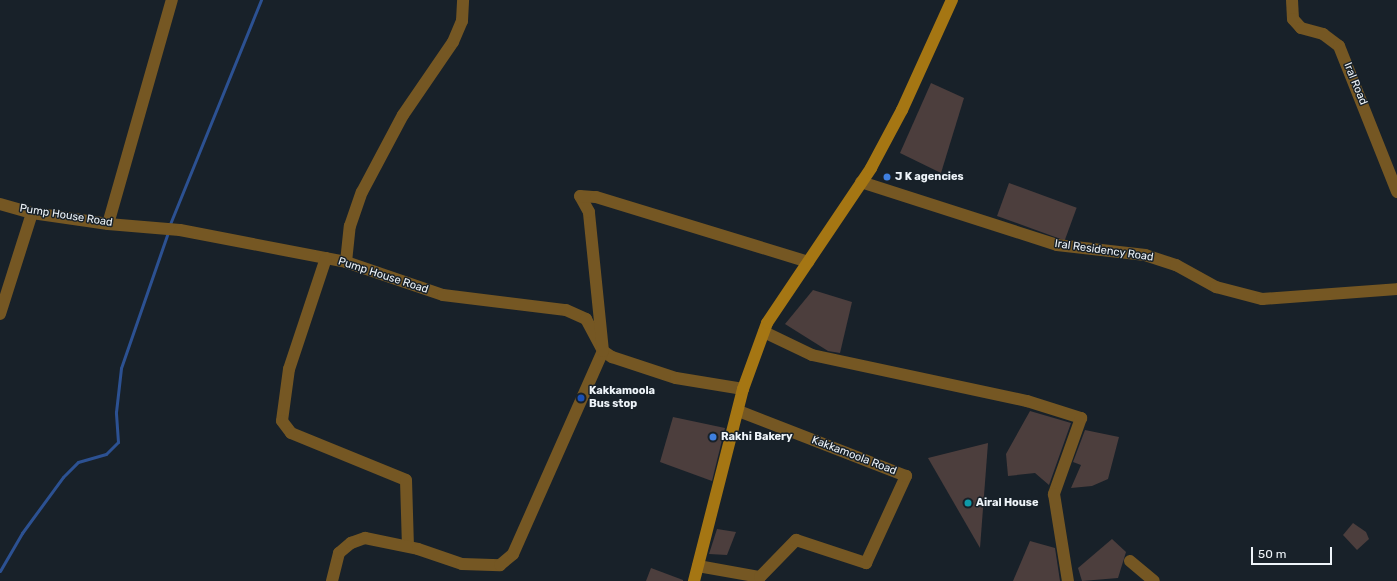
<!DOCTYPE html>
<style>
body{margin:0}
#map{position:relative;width:1397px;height:581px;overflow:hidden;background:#182129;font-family:Rubik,sans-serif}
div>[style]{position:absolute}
.stream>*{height:3px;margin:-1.5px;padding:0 1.5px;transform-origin:1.5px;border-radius:1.5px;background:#2c5192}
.building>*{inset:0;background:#4c3e3d;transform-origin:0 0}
.street>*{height:12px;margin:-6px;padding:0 6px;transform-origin:6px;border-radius:6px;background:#755723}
.secondary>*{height:12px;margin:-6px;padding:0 6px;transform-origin:6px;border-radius:6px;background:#a57613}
.dots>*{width:11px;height:11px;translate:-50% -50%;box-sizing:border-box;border:2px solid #182129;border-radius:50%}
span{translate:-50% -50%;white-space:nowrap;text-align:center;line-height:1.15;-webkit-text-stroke:3px #182129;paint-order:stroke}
.street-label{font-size:11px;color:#eef4f9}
.poi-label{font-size:11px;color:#eef4f9;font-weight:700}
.left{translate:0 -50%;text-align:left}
.scale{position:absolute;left:1251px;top:547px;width:81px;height:18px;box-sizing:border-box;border:2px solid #eef4f9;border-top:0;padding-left:5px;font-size:12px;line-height:14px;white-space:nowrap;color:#eef4f9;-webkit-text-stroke:3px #182129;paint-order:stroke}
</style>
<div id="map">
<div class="stream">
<div style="left:170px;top:224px;width:242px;rotate:-67.9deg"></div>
<div style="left:0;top:571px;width:44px;rotate:-59.9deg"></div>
<div style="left:22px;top:533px;width:69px;rotate:-53.8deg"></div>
<div style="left:63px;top:477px;width:21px;rotate:-45deg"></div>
<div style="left:78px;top:462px;width:29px;rotate:-16deg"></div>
<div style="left:106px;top:454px;width:17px;rotate:-45deg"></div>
<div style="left:118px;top:442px;width:30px;rotate:-94deg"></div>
<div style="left:116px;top:412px;width:44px;rotate:-83.5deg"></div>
<div style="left:121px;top:368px;width:141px;rotate:-70.9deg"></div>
</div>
<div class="building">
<div style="clip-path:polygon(931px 83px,964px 98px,941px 173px,900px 153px)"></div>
<div style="left:1009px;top:183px;width:72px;height:35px;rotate:20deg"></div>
<div style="clip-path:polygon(813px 290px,852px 302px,840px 353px,828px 351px,785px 324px)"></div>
<div style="clip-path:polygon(1030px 411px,1071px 423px,1049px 485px,1035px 473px,1008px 476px,1006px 454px)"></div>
<div style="clip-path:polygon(673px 417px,725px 428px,712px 481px,660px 462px)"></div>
<div style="clip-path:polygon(1085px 430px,1119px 437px,1108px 479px,1092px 486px,1071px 488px,1081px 465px,1073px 462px)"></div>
<div style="clip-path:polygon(988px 443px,980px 548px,928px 458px)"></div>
<div style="clip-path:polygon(1353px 523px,1366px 532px,1369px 539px,1357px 550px,1343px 535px)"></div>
<div style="clip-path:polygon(717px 529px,736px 532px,727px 555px,709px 554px)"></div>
<div style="clip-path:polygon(1112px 539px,1126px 552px,1118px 578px,1082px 581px,1078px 568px)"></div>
<div style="clip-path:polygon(1030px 541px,1055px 548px,1060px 581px,1013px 581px)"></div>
<div style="clip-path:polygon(651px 568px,683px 580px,683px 581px,646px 581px)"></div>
</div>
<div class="street">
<div style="left:1292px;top:0;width:19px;rotate:87deg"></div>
<div style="left:1293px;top:19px;width:12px;rotate:48deg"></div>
<div style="left:1301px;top:28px;width:23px;rotate:15deg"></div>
<div style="left:1323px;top:34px;width:20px;rotate:37deg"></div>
<div style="left:1339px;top:46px;width:157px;rotate:68.3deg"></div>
<div style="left:861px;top:182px;width:206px;rotate:17.8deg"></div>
<div style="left:1057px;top:245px;width:89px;rotate:6.5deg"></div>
<div style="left:1145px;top:255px;width:33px;rotate:18deg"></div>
<div style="left:1176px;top:265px;width:46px;rotate:28.8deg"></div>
<div style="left:1216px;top:287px;width:48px;rotate:14.6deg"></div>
<div style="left:1262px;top:299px;width:135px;rotate:-4.2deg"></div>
<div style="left:0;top:204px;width:33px;rotate:16deg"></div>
<div style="left:32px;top:213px;width:77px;rotate:8.2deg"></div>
<div style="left:108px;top:224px;width:72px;rotate:4.8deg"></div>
<div style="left:180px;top:230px;width:169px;rotate:10.9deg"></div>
<div style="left:346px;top:262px;width:102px;rotate:18.8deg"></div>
<div style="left:443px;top:295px;width:124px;rotate:7deg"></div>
<div style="left:566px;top:310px;width:22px;rotate:24deg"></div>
<div style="left:586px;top:319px;width:36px;rotate:62deg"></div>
<div style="left:603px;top:351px;width:11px;rotate:34deg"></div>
<div style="left:612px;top:357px;width:67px;rotate:18.2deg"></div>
<div style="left:676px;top:378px;width:68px;rotate:9.3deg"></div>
<div style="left:108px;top:224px;width:233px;rotate:-74.1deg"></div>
<div style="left:326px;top:258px;width:117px;rotate:108.4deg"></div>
<div style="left:289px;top:369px;width:52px;rotate:97.7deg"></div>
<div style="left:282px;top:421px;width:15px;rotate:53deg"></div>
<div style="left:291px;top:433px;width:124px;rotate:22.2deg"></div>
<div style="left:406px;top:480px;width:66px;rotate:88.3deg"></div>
<div style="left:346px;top:262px;width:36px;rotate:-84deg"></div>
<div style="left:350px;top:226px;width:36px;rotate:-71deg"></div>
<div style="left:362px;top:192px;width:87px;rotate:-62deg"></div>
<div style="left:403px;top:115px;width:88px;rotate:-55.6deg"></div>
<div style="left:453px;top:42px;width:23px;rotate:-67deg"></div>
<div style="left:462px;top:21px;width:21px;rotate:-87deg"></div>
<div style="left:0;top:314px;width:106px;rotate:-72.4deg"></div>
<div style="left:764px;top:332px;width:53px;rotate:25.6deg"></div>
<div style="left:812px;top:355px;width:220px;rotate:12.1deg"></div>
<div style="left:1027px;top:401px;width:57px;rotate:17.5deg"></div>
<div style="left:1081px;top:418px;width:81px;rotate:109.6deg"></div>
<div style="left:1054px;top:494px;width:88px;rotate:80.9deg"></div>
<div style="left:1130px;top:561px;width:31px;rotate:40deg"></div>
<div style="left:698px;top:566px;width:63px;rotate:10.1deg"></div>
<div style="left:760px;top:577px;width:52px;rotate:-45.8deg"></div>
<div style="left:796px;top:540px;width:74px;rotate:18.2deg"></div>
<div style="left:866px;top:563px;width:96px;rotate:-65.3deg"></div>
<div style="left:906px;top:476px;width:180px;rotate:-158.8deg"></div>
<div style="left:332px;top:581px;width:29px;rotate:-76deg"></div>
<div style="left:339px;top:553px;width:16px;rotate:-40deg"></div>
<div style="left:351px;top:543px;width:15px;rotate:-20deg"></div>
<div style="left:365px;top:538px;width:54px;rotate:11.7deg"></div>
<div style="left:418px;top:549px;width:46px;rotate:18.8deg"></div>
<div style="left:462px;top:564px;width:38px;rotate:2deg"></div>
<div style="left:500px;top:565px;width:17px;rotate:-40deg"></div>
<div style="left:513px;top:554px;width:222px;rotate:-66.1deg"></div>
<div style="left:603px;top:351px;width:140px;rotate:-95.8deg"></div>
<div style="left:589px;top:212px;width:18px;rotate:-119deg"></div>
<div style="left:580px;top:196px;width:16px;rotate:4deg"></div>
<div style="left:596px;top:197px;width:222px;rotate:17deg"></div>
</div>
<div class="secondary">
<div style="left:694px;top:581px;width:198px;rotate:-75.7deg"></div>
<div style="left:743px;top:389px;width:70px;rotate:-70deg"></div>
<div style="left:767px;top:323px;width:187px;rotate:-56.1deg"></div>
<div style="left:871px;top:168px;width:66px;rotate:-61.9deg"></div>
<div style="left:902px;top:110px;width:121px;rotate:-65.6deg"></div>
</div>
<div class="dots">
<div style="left:887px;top:177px;background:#3f7fe0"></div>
<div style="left:581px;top:398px;background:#1a4fb4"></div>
<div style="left:713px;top:437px;background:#3f7fe0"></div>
<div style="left:968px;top:503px;background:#0f9aa8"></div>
</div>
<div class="street-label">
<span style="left:1355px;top:84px;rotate:68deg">Iral Road</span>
<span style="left:66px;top:216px;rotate:9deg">Pump House Road</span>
<span style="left:1104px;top:251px;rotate:8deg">Iral Residency Road</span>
<span style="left:383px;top:276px;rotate:18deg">Pump House Road</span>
<span style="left:854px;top:456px;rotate:21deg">Kakkamoola Road</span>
</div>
<div class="poi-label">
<span class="left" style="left:895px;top:177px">J K agencies</span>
<span class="left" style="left:589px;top:398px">Kakkamoola<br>Bus stop</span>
<span class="left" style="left:721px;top:437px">Rakhi Bakery</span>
<span class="left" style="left:976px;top:503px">Airal House</span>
</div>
<div class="scale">50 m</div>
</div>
